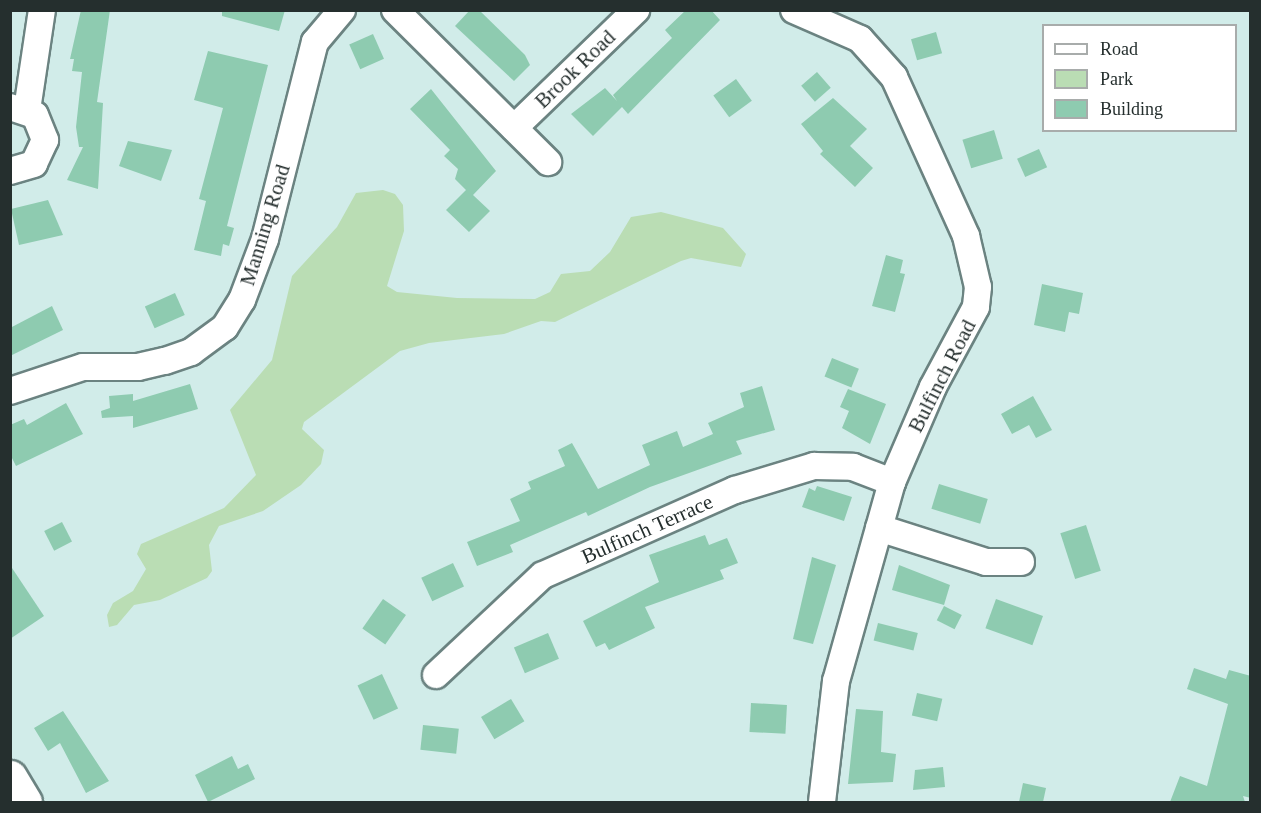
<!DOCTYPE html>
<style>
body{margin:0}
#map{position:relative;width:1261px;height:813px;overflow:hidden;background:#d1ece9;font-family:Georgia,serif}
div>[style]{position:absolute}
.green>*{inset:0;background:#baddb4}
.building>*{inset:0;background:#8ecbb0;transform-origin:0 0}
.roads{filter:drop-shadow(2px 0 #6b8381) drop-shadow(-2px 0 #6b8381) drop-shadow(0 2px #6b8381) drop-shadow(0 -2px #6b8381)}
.minor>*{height:26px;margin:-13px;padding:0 13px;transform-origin:13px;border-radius:13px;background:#fff}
.primary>*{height:33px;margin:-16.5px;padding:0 16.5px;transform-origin:16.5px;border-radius:16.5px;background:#fff}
span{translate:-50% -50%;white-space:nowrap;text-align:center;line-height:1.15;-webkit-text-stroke:4.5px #fff;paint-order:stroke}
.street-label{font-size:21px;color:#252f2e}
.frame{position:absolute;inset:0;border:12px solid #252f2e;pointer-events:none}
.legend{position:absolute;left:1042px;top:24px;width:195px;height:108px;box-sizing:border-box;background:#fff;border:2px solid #a8acab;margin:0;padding:8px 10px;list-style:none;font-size:18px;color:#252f2e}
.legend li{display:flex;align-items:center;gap:12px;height:30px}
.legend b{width:30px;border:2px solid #a8acab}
</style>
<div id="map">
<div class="green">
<div style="clip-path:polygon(383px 190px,395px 194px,403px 205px,404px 231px,387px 286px,397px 292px,457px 298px,535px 299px,550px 292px,561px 274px,590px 271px,610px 252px,631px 217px,661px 212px,723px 228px,746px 254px,741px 267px,691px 258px,681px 261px,555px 322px,541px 321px,504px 334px,429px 343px,400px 351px,304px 422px,302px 429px,324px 450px,321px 464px,301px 485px,263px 511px,219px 526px,209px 545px,212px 571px,207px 578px,160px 600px,134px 605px,117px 625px,109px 627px,107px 615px,113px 603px,133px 591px,146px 569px,137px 554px,141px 544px,224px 508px,256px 475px,230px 410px,272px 360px,292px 276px,337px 227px,356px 193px)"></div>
</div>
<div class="building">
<div style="clip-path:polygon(81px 10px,110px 10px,97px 102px,103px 103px,98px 189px,67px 180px,83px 147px,79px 147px,76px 127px,82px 72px,72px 71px,74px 59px,70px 59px)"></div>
<div style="clip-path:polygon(222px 10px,285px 10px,279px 31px,222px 16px)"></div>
<div style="clip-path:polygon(470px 10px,479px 10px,525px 55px,530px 65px,514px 81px,455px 26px)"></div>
<div style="clip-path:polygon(686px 10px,711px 10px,720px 20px,628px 114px,622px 107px,593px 136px,571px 114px,605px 88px,617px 101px,613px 95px,672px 38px,665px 30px)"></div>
<div style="left:936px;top:32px;width:22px;height:26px;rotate:74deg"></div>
<div style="left:373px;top:34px;width:27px;height:26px;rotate:66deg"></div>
<div style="clip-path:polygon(208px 51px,268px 65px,227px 226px,234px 228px,229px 246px,223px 244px,221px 256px,194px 250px,206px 201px,199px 199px,223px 108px,194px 100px)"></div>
<div style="left:817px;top:72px;width:21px;height:21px;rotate:49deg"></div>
<div style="left:736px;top:79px;width:27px;height:28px;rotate:54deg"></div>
<div style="clip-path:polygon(431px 89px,496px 171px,473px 195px,490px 211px,469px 232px,446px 210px,466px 190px,455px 179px,458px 169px,444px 156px,450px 150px,410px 109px)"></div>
<div style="clip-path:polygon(833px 98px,867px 129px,850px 146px,873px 168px,855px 187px,820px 154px,823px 151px,801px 124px)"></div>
<div style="left:994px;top:130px;width:30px;height:33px;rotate:73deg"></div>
<div style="clip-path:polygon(128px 141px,172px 150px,161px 181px,119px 166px)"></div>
<div style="left:1039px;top:149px;width:20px;height:24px;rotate:66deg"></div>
<div style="clip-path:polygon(48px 200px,63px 235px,19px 245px,11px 209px)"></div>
<div style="clip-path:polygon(886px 255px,903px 260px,900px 273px,905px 274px,895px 312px,872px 306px)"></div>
<div style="clip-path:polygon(1042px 284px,1083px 293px,1079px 314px,1069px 312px,1065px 332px,1034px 325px)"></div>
<div style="left:175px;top:293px;width:24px;height:33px;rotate:66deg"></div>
<div style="clip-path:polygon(52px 306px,63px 330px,10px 356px,10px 328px)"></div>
<div style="left:832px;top:358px;width:29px;height:20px;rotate:22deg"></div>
<div style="clip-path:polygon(190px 384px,198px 409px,133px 428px,133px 416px,102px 418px,101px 411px,110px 408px,109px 396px,133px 394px,133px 401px)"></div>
<div style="clip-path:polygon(762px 386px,775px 430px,736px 441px,742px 454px,650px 487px,588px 516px,586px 512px,510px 545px,513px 552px,477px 566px,467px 542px,520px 521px,510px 499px,531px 489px,528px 482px,565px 466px,558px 450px,572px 443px,598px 489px,650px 465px,642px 445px,677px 431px,683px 447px,713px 434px,708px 423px,744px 407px,740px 393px)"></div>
<div style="clip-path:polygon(848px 389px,886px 404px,870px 444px,842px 428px,849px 411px,840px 407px)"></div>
<div style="clip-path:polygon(1033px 396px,1052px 430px,1036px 438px,1029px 425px,1012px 434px,1001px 414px)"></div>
<div style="clip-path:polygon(66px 403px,83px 434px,16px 466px,10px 454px,10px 425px,24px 419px,27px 425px)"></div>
<div style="left:939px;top:484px;width:51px;height:26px;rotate:17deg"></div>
<div style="clip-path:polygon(817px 486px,852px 497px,844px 521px,802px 507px,809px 488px,815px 491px)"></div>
<div style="left:62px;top:522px;width:22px;height:20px;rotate:63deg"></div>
<div style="left:1086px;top:525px;width:48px;height:27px;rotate:72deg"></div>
<div style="clip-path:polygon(705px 535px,709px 545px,727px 538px,738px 563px,720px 570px,724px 579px,645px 607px,655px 628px,609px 650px,605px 643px,596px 647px,583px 621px,659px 582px,649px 555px)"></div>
<div style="clip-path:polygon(812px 557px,836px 565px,813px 644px,793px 639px)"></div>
<div style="left:453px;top:563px;width:26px;height:35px;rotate:65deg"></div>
<div style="clip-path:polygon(10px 565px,44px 616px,10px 639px)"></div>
<div style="clip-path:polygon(899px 565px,950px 585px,944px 605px,892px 590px)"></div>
<div style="left:383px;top:599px;width:28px;height:36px;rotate:35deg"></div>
<div style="left:996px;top:599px;width:50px;height:31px;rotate:20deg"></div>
<div style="left:944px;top:606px;width:20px;height:16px;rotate:27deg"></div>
<div style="left:878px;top:623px;width:41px;height:18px;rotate:14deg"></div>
<div style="left:548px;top:633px;width:28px;height:37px;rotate:67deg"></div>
<div style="clip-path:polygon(1194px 668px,1226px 679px,1229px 670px,1251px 676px,1251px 798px,1243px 796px,1245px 802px,1170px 802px,1180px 776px,1207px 786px,1228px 704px,1187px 689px)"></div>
<div style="left:382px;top:674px;width:38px;height:27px;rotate:65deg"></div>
<div style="left:917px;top:693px;width:26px;height:23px;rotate:13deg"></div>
<div style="left:511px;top:699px;width:26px;height:35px;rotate:59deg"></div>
<div style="left:751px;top:703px;width:36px;height:29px;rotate:3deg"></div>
<div style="clip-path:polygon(856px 709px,883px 711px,881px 752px,896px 754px,893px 782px,848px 784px)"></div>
<div style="clip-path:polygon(63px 711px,109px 781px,86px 793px,60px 743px,48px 751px,34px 728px)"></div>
<div style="left:423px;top:725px;width:36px;height:25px;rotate:6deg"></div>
<div style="clip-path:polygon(232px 756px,238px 769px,248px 764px,255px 779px,208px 802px,195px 775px)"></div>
<div style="clip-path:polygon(943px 767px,945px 787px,913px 790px,915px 770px)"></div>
<div style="clip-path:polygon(1023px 783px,1046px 788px,1043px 802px,1019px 802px)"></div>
</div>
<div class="roads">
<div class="minor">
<div style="left:395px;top:10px;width:216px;rotate:44.8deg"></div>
<div style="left:794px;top:10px;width:72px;rotate:23.7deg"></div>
<div style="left:860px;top:39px;width:51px;rotate:48.2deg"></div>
<div style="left:894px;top:77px;width:175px;rotate:65.6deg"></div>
<div style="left:966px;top:236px;width:52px;rotate:76.8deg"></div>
<div style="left:978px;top:287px;width:20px;rotate:96deg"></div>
<div style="left:976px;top:307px;width:91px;rotate:118.3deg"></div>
<div style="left:933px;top:387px;width:103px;rotate:113.3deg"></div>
<div style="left:892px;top:482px;width:207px;rotate:105.7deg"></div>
<div style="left:836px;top:681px;width:122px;rotate:96.6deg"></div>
<div style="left:10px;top:107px;width:26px;rotate:18deg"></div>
<div style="left:35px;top:115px;width:27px;rotate:68deg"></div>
<div style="left:45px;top:140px;width:26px;rotate:115deg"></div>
<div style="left:34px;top:164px;width:25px;rotate:164deg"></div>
<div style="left:27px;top:110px;width:101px;rotate:-81.5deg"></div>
<div style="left:514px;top:128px;width:170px;rotate:-44deg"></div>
<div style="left:10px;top:391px;width:77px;rotate:-18.2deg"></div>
<div style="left:83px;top:367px;width:55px"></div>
<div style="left:138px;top:367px;width:28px;rotate:-13deg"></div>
<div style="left:165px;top:361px;width:28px;rotate:-19deg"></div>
<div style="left:191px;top:352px;width:42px;rotate:-36.3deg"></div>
<div style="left:225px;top:327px;width:32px;rotate:-58deg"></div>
<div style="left:242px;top:300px;width:65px;rotate:-69.3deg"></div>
<div style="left:265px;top:239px;width:203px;rotate:-75.8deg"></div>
<div style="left:315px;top:42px;width:42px;rotate:-49.8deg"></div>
<div style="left:879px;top:528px;width:112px;rotate:17.6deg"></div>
<div style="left:986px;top:562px;width:35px"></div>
<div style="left:436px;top:675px;width:146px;rotate:-43.1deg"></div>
<div style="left:543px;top:575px;width:210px;rotate:-23.9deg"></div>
<div style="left:735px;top:490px;width:83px;rotate:-16.9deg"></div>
<div style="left:814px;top:466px;width:39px;rotate:1deg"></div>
<div style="left:853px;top:467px;width:42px;rotate:21deg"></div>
</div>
<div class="primary">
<div style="left:10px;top:777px;width:29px;rotate:59deg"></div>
</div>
</div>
<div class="street-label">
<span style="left:575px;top:69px;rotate:-44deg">Brook Road</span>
<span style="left:265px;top:225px;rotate:-73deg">Manning Road</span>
<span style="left:942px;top:376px;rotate:-63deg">Bulfinch Road</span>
<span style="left:647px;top:529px;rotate:-24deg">Bulfinch Terrace</span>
</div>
<div class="frame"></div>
<ul class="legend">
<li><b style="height:8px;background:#fff"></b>Road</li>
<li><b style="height:16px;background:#baddb4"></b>Park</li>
<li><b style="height:16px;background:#8ecbb0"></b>Building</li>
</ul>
</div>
